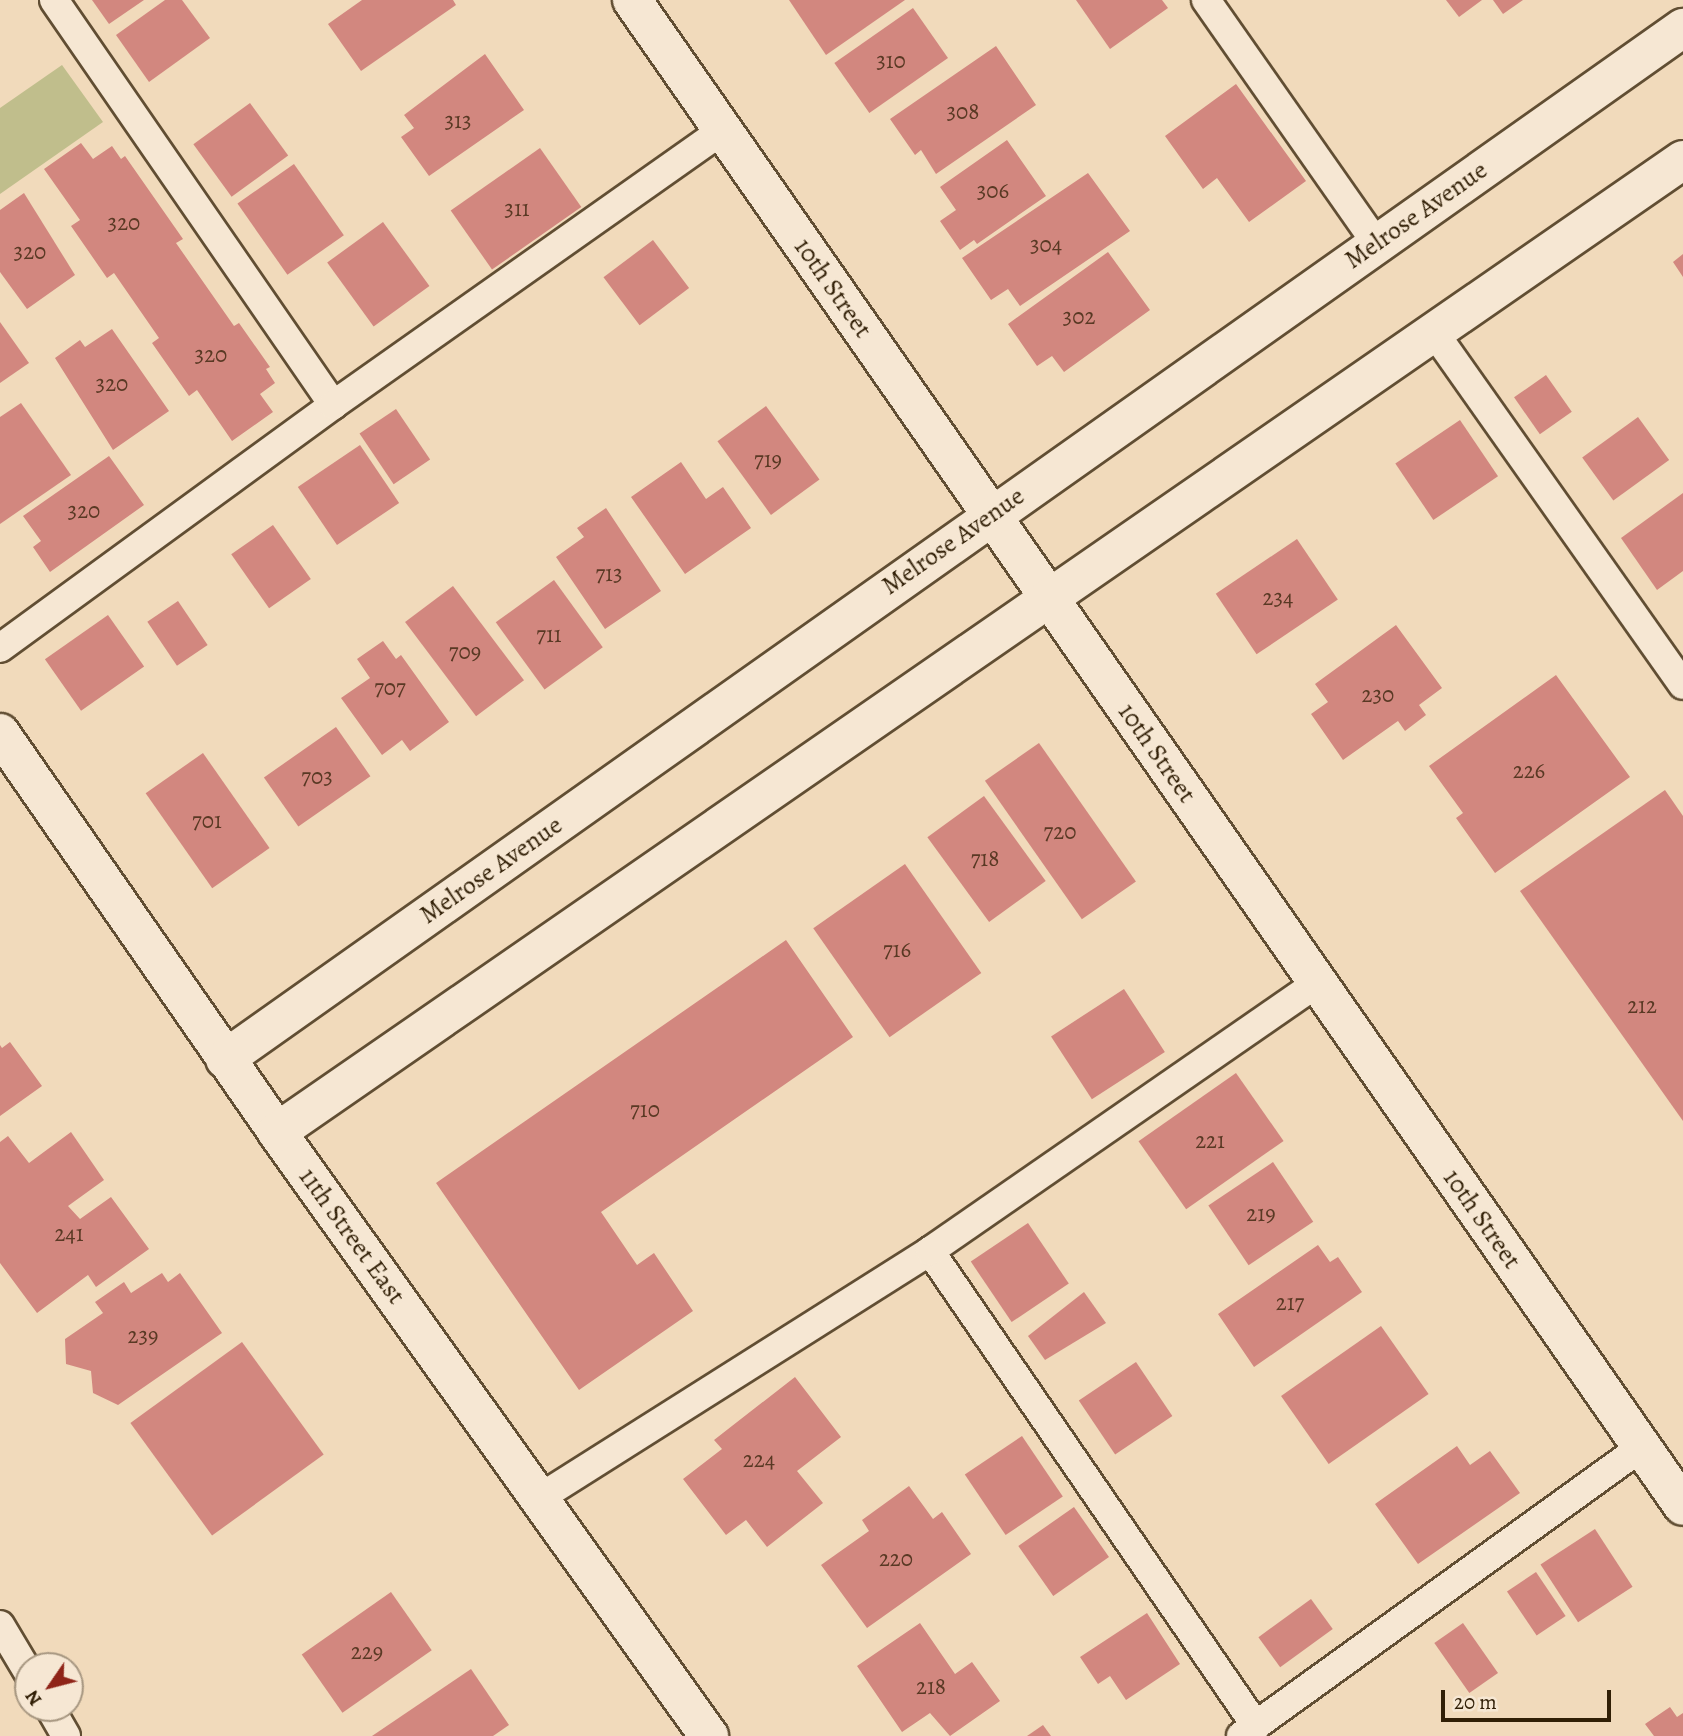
<!DOCTYPE html>
<style>
body{margin:0}
#map{position:relative;width:1683px;height:1736px;overflow:hidden;background:#f1dabb;font-family:Alegreya,serif}
div>[style]{position:absolute}
.green>*{inset:0;background:#c0be8c}
.building>*{inset:0;background:#d2877f;transform-origin:0 0}
.roads{filter:drop-shadow(2px 0 #614e33) drop-shadow(-2px 0 #614e33) drop-shadow(0 2px #614e33) drop-shadow(0 -2px #614e33)}
.lane>*{height:28px;margin:-14px;padding:0 14px;transform-origin:14px;border-radius:14px;background:#f6e7d3}
.street>*{height:38px;margin:-19px;padding:0 19px;transform-origin:19px;border-radius:19px;background:#f6e7d3}
span{translate:-50% -50%;white-space:nowrap;text-align:center;line-height:1.15;-webkit-text-stroke:5px #f6e7d3;paint-order:stroke}
.number-label{font-size:23px;color:#593924}
.number-label span{-webkit-text-stroke-width:0}
.street-label{font-size:26px;color:#311f06}
.north{position:absolute;left:14px;top:1652px;width:70px;height:70px;box-sizing:border-box;background:#f6e7d3;border:2px solid #a79781;border-radius:50%;rotate:235deg;font-size:19px;font-weight:700;line-height:28px;text-align:center;color:#311f06}
.north::after{content:'';display:block;margin:auto;width:24px;height:32px;background:#8f2418;clip-path:polygon(50% 0,100% 100%,50% 72%,0 100%)}
.scale{position:absolute;left:1441px;top:1690px;width:170px;height:32px;box-sizing:border-box;border:4px solid #311f06;border-top:0;padding-left:9px;font-size:21px;line-height:24px;white-space:nowrap;color:#311f06;-webkit-text-stroke:5px #f6e7d3;paint-order:stroke}
</style>
<div id="map">
<div class="green">
<div style="clip-path:polygon(62px 65px,103px 122px,0 194px,0 108px)"></div>
</div>
<div class="building">
<div style="clip-path:polygon(92px 0,144px 0,109px 24px)"></div>
<div style="clip-path:polygon(165px 0,182px 0,210px 38px,149px 82px,116px 35px)"></div>
<div style="clip-path:polygon(362px 0,453px 0,456px 5px,361px 71px,328px 24px)"></div>
<div style="clip-path:polygon(789px 0,905px 0,826px 55px)"></div>
<div style="clip-path:polygon(1076px 0,1162px 0,1168px 8px,1110px 49px)"></div>
<div style="clip-path:polygon(1446px 0,1482px 0,1459px 17px)"></div>
<div style="clip-path:polygon(1493px 0,1523px 0,1503px 14px)"></div>
<div style="left:913px;top:8px;width:61px;height:96px;rotate:55deg"></div>
<div style="clip-path:polygon(996px 46px,1036px 105px,936px 174px,921px 150px,915px 155px,890px 119px)"></div>
<div style="clip-path:polygon(485px 54px,524px 110px,429px 176px,401px 137px,414px 128px,404px 115px)"></div>
<div style="clip-path:polygon(1236px 84px,1306px 181px,1249px 222px,1217px 178px,1203px 189px,1165px 136px)"></div>
<div style="left:250px;top:103px;width:65px;height:70px;rotate:54deg"></div>
<div style="clip-path:polygon(1007px 140px,1046px 196px,977px 244px,974px 240px,960px 250px,940px 221px,956px 210px,940px 187px)"></div>
<div style="clip-path:polygon(81px 143px,93px 159px,112px 146px,121px 159px,125px 156px,183px 239px,176px 243px,234px 326px,239px 323px,270px 367px,266px 369px,275px 383px,260px 394px,273px 412px,232px 441px,197px 390px,189px 396px,152px 343px,159px 338px,114px 273px,107px 278px,71px 226px,80px 220px,44px 169px)"></div>
<div style="left:540px;top:148px;width:72px;height:109px;rotate:55deg"></div>
<div style="left:294px;top:164px;width:87px;height:69px;rotate:55deg"></div>
<div style="clip-path:polygon(1088px 173px,1130px 231px,1020px 306px,1008px 289px,991px 300px,962px 258px)"></div>
<div style="clip-path:polygon(24px 193px,75px 275px,27px 309px,0 272px,0 210px)"></div>
<div style="left:383px;top:222px;width:79px;height:69px;rotate:54deg"></div>
<div style="left:653px;top:240px;width:60px;height:62px;rotate:53deg"></div>
<div style="clip-path:polygon(1108px 252px,1150px 310px,1064px 372px,1052px 356px,1037px 366px,1008px 324px)"></div>
<div style="clip-path:polygon(1683px 254px,1683px 277px,1673px 262px)"></div>
<div style="clip-path:polygon(0 322px,29px 363px,0 383px)"></div>
<div style="clip-path:polygon(112px 329px,169px 411px,113px 450px,55px 358px,80px 340px,85px 347px)"></div>
<div style="left:1546px;top:375px;width:45px;height:39px;rotate:55deg"></div>
<div style="clip-path:polygon(21px 403px,71px 475px,0 524px,0 417px)"></div>
<div style="left:766px;top:406px;width:91px;height:60px;rotate:54deg"></div>
<div style="left:396px;top:409px;width:61px;height:44px;rotate:56deg"></div>
<div style="left:1638px;top:417px;width:53px;height:69px;rotate:54deg"></div>
<div style="left:1460px;top:420px;width:68px;height:78px;rotate:56deg"></div>
<div style="left:360px;top:445px;width:70px;height:75px;rotate:56deg"></div>
<div style="clip-path:polygon(109px 456px,144px 505px,50px 572px,33px 547px,41px 541px,23px 516px)"></div>
<div style="clip-path:polygon(681px 462px,706px 499px,723px 487px,751px 528px,685px 574px,631px 497px)"></div>
<div style="clip-path:polygon(1683px 493px,1683px 571px,1657px 590px,1621px 538px)"></div>
<div style="clip-path:polygon(606px 508px,661px 591px,605px 629px,556px 557px,584px 537px,577px 528px)"></div>
<div style="left:273px;top:525px;width:66px;height:51px;rotate:55deg"></div>
<div style="left:1297px;top:539px;width:73px;height:98px;rotate:56deg"></div>
<div style="left:554px;top:580px;width:83px;height:72px;rotate:54deg"></div>
<div style="left:453px;top:586px;width:118px;height:60px;rotate:53deg"></div>
<div style="left:178px;top:601px;width:53px;height:37px;rotate:56deg"></div>
<div style="left:108px;top:615px;width:63px;height:77px;rotate:55deg"></div>
<div style="clip-path:polygon(1396px 625px,1442px 688px,1419px 705px,1426px 715px,1405px 731px,1398px 721px,1343px 760px,1311px 714px,1328px 702px,1315px 684px)"></div>
<div style="clip-path:polygon(383px 641px,396px 659px,401px 655px,449px 722px,410px 751px,402px 740px,382px 755px,341px 698px,370px 678px,357px 659px)"></div>
<div style="clip-path:polygon(1556px 675px,1630px 777px,1495px 873px,1456px 818px,1463px 813px,1429px 766px)"></div>
<div style="left:336px;top:727px;width:60px;height:88px;rotate:55deg"></div>
<div style="left:1039px;top:743px;width:169px;height:66px;rotate:55deg"></div>
<div style="left:203px;top:753px;width:116px;height:70px;rotate:55deg"></div>
<div style="clip-path:polygon(1665px 790px,1683px 816px,1683px 1121px,1520px 891px)"></div>
<div style="left:984px;top:796px;width:105px;height:70px;rotate:54deg"></div>
<div style="left:905px;top:864px;width:133px;height:112px;rotate:55deg"></div>
<div style="clip-path:polygon(786px 940px,853px 1037px,601px 1212px,637px 1265px,654px 1253px,693px 1311px,579px 1390px,436px 1183px)"></div>
<div style="left:1124px;top:989px;width:75px;height:87px;rotate:57deg"></div>
<div style="clip-path:polygon(10px 1042px,42px 1086px,0 1116px,0 1045px,2px 1048px)"></div>
<div style="left:1236px;top:1073px;width:83px;height:119px;rotate:55deg"></div>
<div style="clip-path:polygon(71px 1132px,104px 1180px,68px 1206px,80px 1219px,111px 1197px,149px 1249px,96px 1287px,88px 1275px,37px 1313px,0 1263px,0 1142px,8px 1136px,29px 1163px)"></div>
<div style="left:1273px;top:1162px;width:72px;height:78px;rotate:56deg"></div>
<div style="left:1028px;top:1223px;width:73px;height:69px;rotate:56deg"></div>
<div style="clip-path:polygon(1318px 1245px,1330px 1262px,1338px 1257px,1362px 1292px,1254px 1367px,1218px 1314px)"></div>
<div style="clip-path:polygon(162px 1273px,168px 1282px,180px 1273px,222px 1333px,118px 1405px,93px 1393px,91px 1371px,66px 1364px,65px 1339px,103px 1313px,95px 1302px,124px 1282px,131px 1293px)"></div>
<div style="clip-path:polygon(1084px 1292px,1106px 1323px,1045px 1360px,1028px 1336px)"></div>
<div style="left:1381px;top:1326px;width:83px;height:122px;rotate:55deg"></div>
<div style="left:242px;top:1342px;width:139px;height:138px;rotate:54deg"></div>
<div style="left:1136px;top:1362px;width:65px;height:69px;rotate:56deg"></div>
<div style="clip-path:polygon(795px 1377px,841px 1437px,797px 1471px,823px 1503px,767px 1547px,746px 1520px,726px 1535px,683px 1479px,722px 1449px,714px 1440px)"></div>
<div style="left:1022px;top:1436px;width:73px;height:69px;rotate:56deg"></div>
<div style="clip-path:polygon(1457px 1446px,1470px 1465px,1490px 1451px,1520px 1493px,1418px 1564px,1375px 1504px)"></div>
<div style="clip-path:polygon(909px 1486px,933px 1519px,942px 1512px,971px 1554px,867px 1628px,821px 1565px,869px 1531px,862px 1520px)"></div>
<div style="left:1074px;top:1507px;width:61px;height:68px;rotate:55deg"></div>
<div style="left:1595px;top:1529px;width:69px;height:65px;rotate:57deg"></div>
<div style="left:1536px;top:1572px;width:53px;height:35px;rotate:56deg"></div>
<div style="left:391px;top:1592px;width:71px;height:109px;rotate:55deg"></div>
<div style="left:1311px;top:1599px;width:37px;height:65px;rotate:54deg"></div>
<div style="clip-path:polygon(1147px 1613px,1180px 1664px,1126px 1700px,1110px 1676px,1098px 1684px,1080px 1657px)"></div>
<div style="clip-path:polygon(920px 1623px,955px 1674px,972px 1662px,1000px 1701px,950px 1736px,930px 1713px,902px 1732px,857px 1666px)"></div>
<div style="left:1463px;top:1623px;width:61px;height:35px;rotate:55deg"></div>
<div style="clip-path:polygon(471px 1669px,509px 1725px,493px 1736px,372px 1736px)"></div>
<div style="clip-path:polygon(1670px 1707px,1677px 1717px,1683px 1713px,1683px 1736px,1654px 1736px,1645px 1724px)"></div>
<div style="clip-path:polygon(1043px 1725px,1051px 1736px,1027px 1736px)"></div>
</div>
<div class="roads">
<div class="lane">
<div style="left:54px;top:0;width:492px;rotate:55.4deg"></div>
<div style="left:1206px;top:0;width:297px;rotate:55deg"></div>
<div style="left:1436px;top:335px;width:428px;rotate:54.8deg"></div>
<div style="left:0;top:648px;width:412px;rotate:-36.1deg"></div>
<div style="left:333px;top:405px;width:477px;rotate:-35.2deg"></div>
<div style="left:930px;top:1251px;width:576px;rotate:55.54deg"></div>
<div style="left:541px;top:1497px;width:460px;rotate:-32.3deg"></div>
<div style="left:930px;top:1251px;width:471px;rotate:-34.7deg"></div>
<div style="left:0;top:1625px;width:55px;rotate:59.2deg"></div>
<div style="left:50px;top:1708px;width:32px;rotate:60deg"></div>
<div style="left:1241px;top:1736px;width:493px;rotate:-35.8deg"></div>
</div>
<div class="street">
<div style="left:632px;top:0;width:1836px;rotate:55.09deg"></div>
<div style="left:0;top:733px;width:486px;rotate:55.2deg"></div>
<div style="left:277px;top:1132px;width:743px;rotate:54.43deg"></div>
<div style="left:225px;top:1059px;width:1786px;rotate:-35.27deg"></div>
<div style="left:277px;top:1132px;width:1709px;rotate:-34.66deg"></div>
</div>
</div>
<div class="number-label">
<span style="left:891px;top:61px">310</span>
<span style="left:963px;top:112px">308</span>
<span style="left:458px;top:121px">313</span>
<span style="left:993px;top:191px">306</span>
<span style="left:517px;top:209px">311</span>
<span style="left:124px;top:223px">320</span>
<span style="left:1046px;top:245px">304</span>
<span style="left:30px;top:252px">320</span>
<span style="left:1079px;top:317px">302</span>
<span style="left:211px;top:355px">320</span>
<span style="left:112px;top:384px">320</span>
<span style="left:768px;top:460px">719</span>
<span style="left:84px;top:511px">320</span>
<span style="left:609px;top:574px">713</span>
<span style="left:1278px;top:598px">234</span>
<span style="left:549px;top:635px">711</span>
<span style="left:465px;top:652px">709</span>
<span style="left:390px;top:688px">707</span>
<span style="left:1378px;top:695px">230</span>
<span style="left:1529px;top:771px">226</span>
<span style="left:317px;top:777px">703</span>
<span style="left:207px;top:821px">701</span>
<span style="left:1060px;top:832px">720</span>
<span style="left:985px;top:859px">718</span>
<span style="left:897px;top:950px">716</span>
<span style="left:1642px;top:1006px">212</span>
<span style="left:645px;top:1110px">710</span>
<span style="left:1210px;top:1141px">221</span>
<span style="left:1261px;top:1214px">219</span>
<span style="left:69px;top:1234px">241</span>
<span style="left:1290px;top:1303px">217</span>
<span style="left:143px;top:1336px">239</span>
<span style="left:759px;top:1460px">224</span>
<span style="left:896px;top:1559px">220</span>
<span style="left:367px;top:1652px">229</span>
<span style="left:931px;top:1687px">218</span>
</div>
<div class="street-label">
<span style="left:1416px;top:215px;rotate:-35deg">Melrose Avenue</span>
<span style="left:833px;top:288px;rotate:55deg">10th Street</span>
<span style="left:953px;top:541px;rotate:-35deg">Melrose Avenue</span>
<span style="left:1157px;top:753px;rotate:55deg">10th Street</span>
<span style="left:491px;top:870px;rotate:-35deg">Melrose Avenue</span>
<span style="left:1482px;top:1219px;rotate:55deg">10th Street</span>
<span style="left:352px;top:1236px;rotate:54deg">11th Street East</span>
</div>
<div class="north">N</div>
<div class="scale">20 m</div>
</div>
